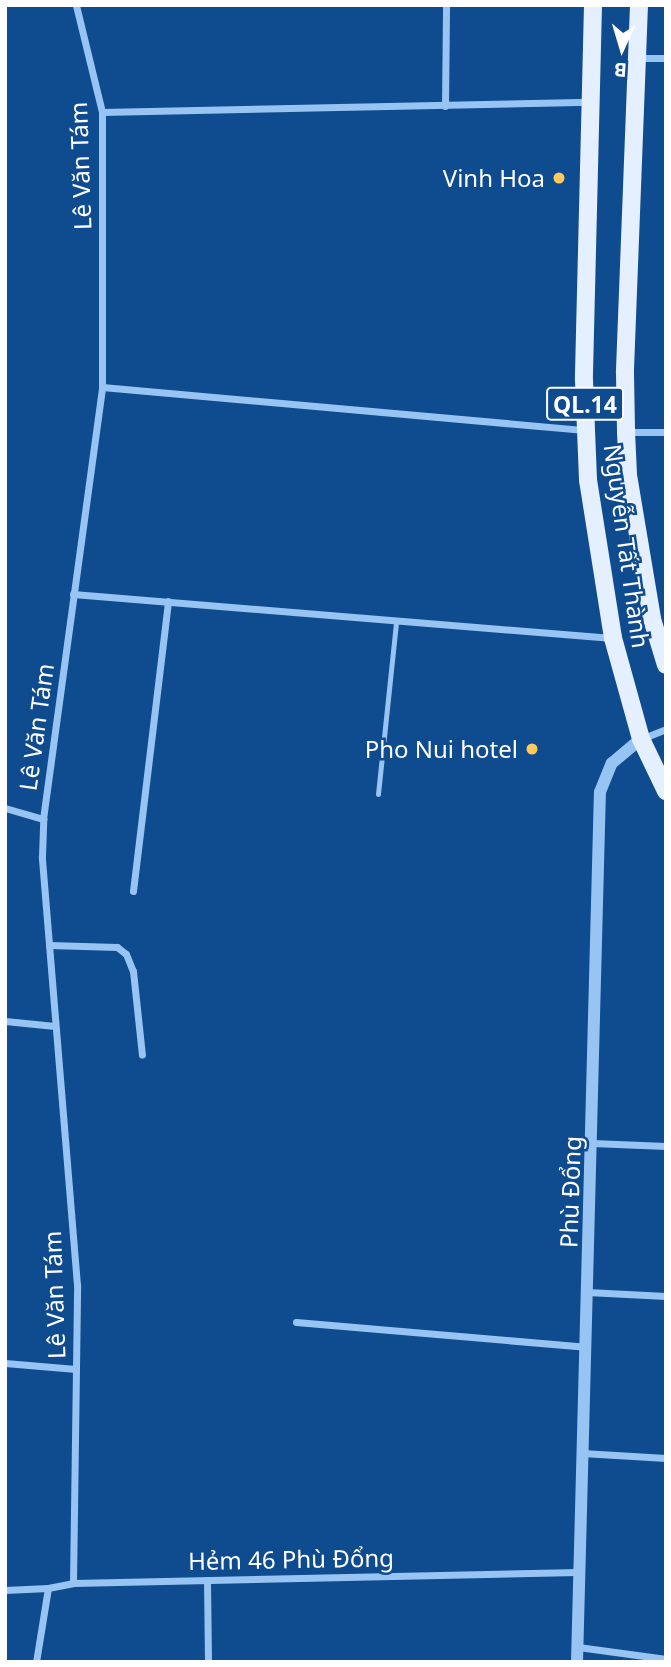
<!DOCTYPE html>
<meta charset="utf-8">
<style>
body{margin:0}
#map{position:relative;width:671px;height:1667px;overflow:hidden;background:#0f4b8f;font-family:"Noto Sans",sans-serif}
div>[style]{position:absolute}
.service>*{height:5px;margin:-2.5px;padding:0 2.5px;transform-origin:2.5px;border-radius:2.5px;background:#98c4f3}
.minor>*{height:7px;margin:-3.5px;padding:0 3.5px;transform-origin:3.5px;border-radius:3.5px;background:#98c4f3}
.tertiary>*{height:12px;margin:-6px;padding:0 6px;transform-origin:6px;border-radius:6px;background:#98c4f3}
.primary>*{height:18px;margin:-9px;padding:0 9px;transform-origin:9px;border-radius:9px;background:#e4efff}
.dots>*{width:19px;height:19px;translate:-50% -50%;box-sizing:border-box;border:4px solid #0f4b8f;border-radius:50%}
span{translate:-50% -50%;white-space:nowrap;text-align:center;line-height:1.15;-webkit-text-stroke:5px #0f4b8f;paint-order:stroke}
.shield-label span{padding:2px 5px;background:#0f4b8f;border:2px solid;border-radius:5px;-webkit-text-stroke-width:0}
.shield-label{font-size:23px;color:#fff;font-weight:700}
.street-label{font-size:24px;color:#fff}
.poi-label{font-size:24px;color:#fff}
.right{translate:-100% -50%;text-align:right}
.frame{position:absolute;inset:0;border:7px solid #fff;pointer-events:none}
.north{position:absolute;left:587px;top:14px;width:70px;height:70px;-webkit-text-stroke:5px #0f4b8f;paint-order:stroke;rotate:184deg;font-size:19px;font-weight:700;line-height:28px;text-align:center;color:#fff}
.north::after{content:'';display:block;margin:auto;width:24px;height:32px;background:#fff;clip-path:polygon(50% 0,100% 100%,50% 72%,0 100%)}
</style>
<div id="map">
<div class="service">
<div style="left:378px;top:794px;width:173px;rotate:-84deg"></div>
</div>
<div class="minor">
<div style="left:638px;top:58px;width:28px"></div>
<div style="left:445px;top:106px;width:101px;rotate:-89.4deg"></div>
<div style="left:102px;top:112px;width:489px;rotate:-1.2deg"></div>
<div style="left:102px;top:387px;width:485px;rotate:5.1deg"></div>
<div style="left:628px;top:432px;width:38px"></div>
<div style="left:73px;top:594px;width:541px;rotate:4.67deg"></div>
<div style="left:641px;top:739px;width:27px;rotate:-22deg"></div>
<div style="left:5px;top:808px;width:40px;rotate:16deg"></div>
<div style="left:133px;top:891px;width:292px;rotate:-83.1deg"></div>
<div style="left:49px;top:945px;width:68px;rotate:1.7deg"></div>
<div style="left:117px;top:947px;width:11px;rotate:38deg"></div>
<div style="left:126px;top:954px;width:18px;rotate:68deg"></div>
<div style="left:133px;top:971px;width:84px;rotate:83.9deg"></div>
<div style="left:5px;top:1021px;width:50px;rotate:5.7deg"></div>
<div style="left:592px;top:1143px;width:74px;rotate:2.3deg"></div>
<div style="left:587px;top:1292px;width:79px;rotate:2.9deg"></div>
<div style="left:296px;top:1322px;width:290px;rotate:4.9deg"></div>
<div style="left:5px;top:1363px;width:71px;rotate:4.8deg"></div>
<div style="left:582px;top:1453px;width:84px;rotate:3.4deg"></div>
<div style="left:207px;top:1580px;width:82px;rotate:89.3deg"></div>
<div style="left:73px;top:1583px;width:298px;rotate:-89.2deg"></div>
<div style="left:77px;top:1285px;width:430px;rotate:-94.7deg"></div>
<div style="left:42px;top:856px;width:37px;rotate:-88deg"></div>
<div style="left:43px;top:819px;width:436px;rotate:-82.2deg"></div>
<div style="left:102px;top:387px;width:275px;rotate:-90deg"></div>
<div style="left:102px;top:112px;width:110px;rotate:-103.7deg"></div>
<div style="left:5px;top:1590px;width:43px;rotate:-2.7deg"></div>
<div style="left:48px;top:1588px;width:25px;rotate:-11deg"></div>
<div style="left:73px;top:1583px;width:505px;rotate:-1.25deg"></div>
<div style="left:578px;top:1647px;width:89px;rotate:7.8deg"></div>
<div style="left:36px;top:1662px;width:75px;rotate:-80.8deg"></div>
</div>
<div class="tertiary">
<div style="left:577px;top:1662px;width:870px;rotate:-88.49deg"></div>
<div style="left:600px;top:792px;width:31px;rotate:-68deg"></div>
<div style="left:612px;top:763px;width:38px;rotate:-40deg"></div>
</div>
<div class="primary">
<div style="left:593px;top:5px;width:375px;rotate:91.4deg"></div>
<div style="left:584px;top:380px;width:100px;rotate:87.7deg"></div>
<div style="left:588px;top:480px;width:160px;rotate:81deg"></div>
<div style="left:613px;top:638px;width:105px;rotate:74.5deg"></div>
<div style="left:641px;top:739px;width:58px;rotate:64.3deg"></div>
<div style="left:639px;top:5px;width:368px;rotate:92.2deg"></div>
<div style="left:625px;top:373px;width:59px;rotate:89deg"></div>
<div style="left:626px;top:432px;width:43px;rotate:87.3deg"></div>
<div style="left:628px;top:475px;width:146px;rotate:80.5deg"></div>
<div style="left:652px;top:619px;width:48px;rotate:73.1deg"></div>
</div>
<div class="dots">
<div style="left:559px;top:178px;background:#ffca5a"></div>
<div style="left:532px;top:749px;background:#ffca5a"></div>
</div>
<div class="shield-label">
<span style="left:585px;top:404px">QL.14</span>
</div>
<div class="street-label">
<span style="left:80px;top:166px;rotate:-92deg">Lê Văn Tám</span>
<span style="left:627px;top:546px;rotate:82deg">Nguyễn Tất Thành</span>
<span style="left:36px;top:727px;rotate:-82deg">Lê Văn Tám</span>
<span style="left:570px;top:1192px;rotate:-88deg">Phù Đổng</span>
<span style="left:54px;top:1295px;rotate:-92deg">Lê Văn Tám</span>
<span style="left:291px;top:1559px;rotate:-1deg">Hẻm 46 Phù Đổng</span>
</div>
<div class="poi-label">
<span class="right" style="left:545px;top:178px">Vinh Hoa</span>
<span class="right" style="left:518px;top:749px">Pho Nui hotel</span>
</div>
<div class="frame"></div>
<div class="north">B</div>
</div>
